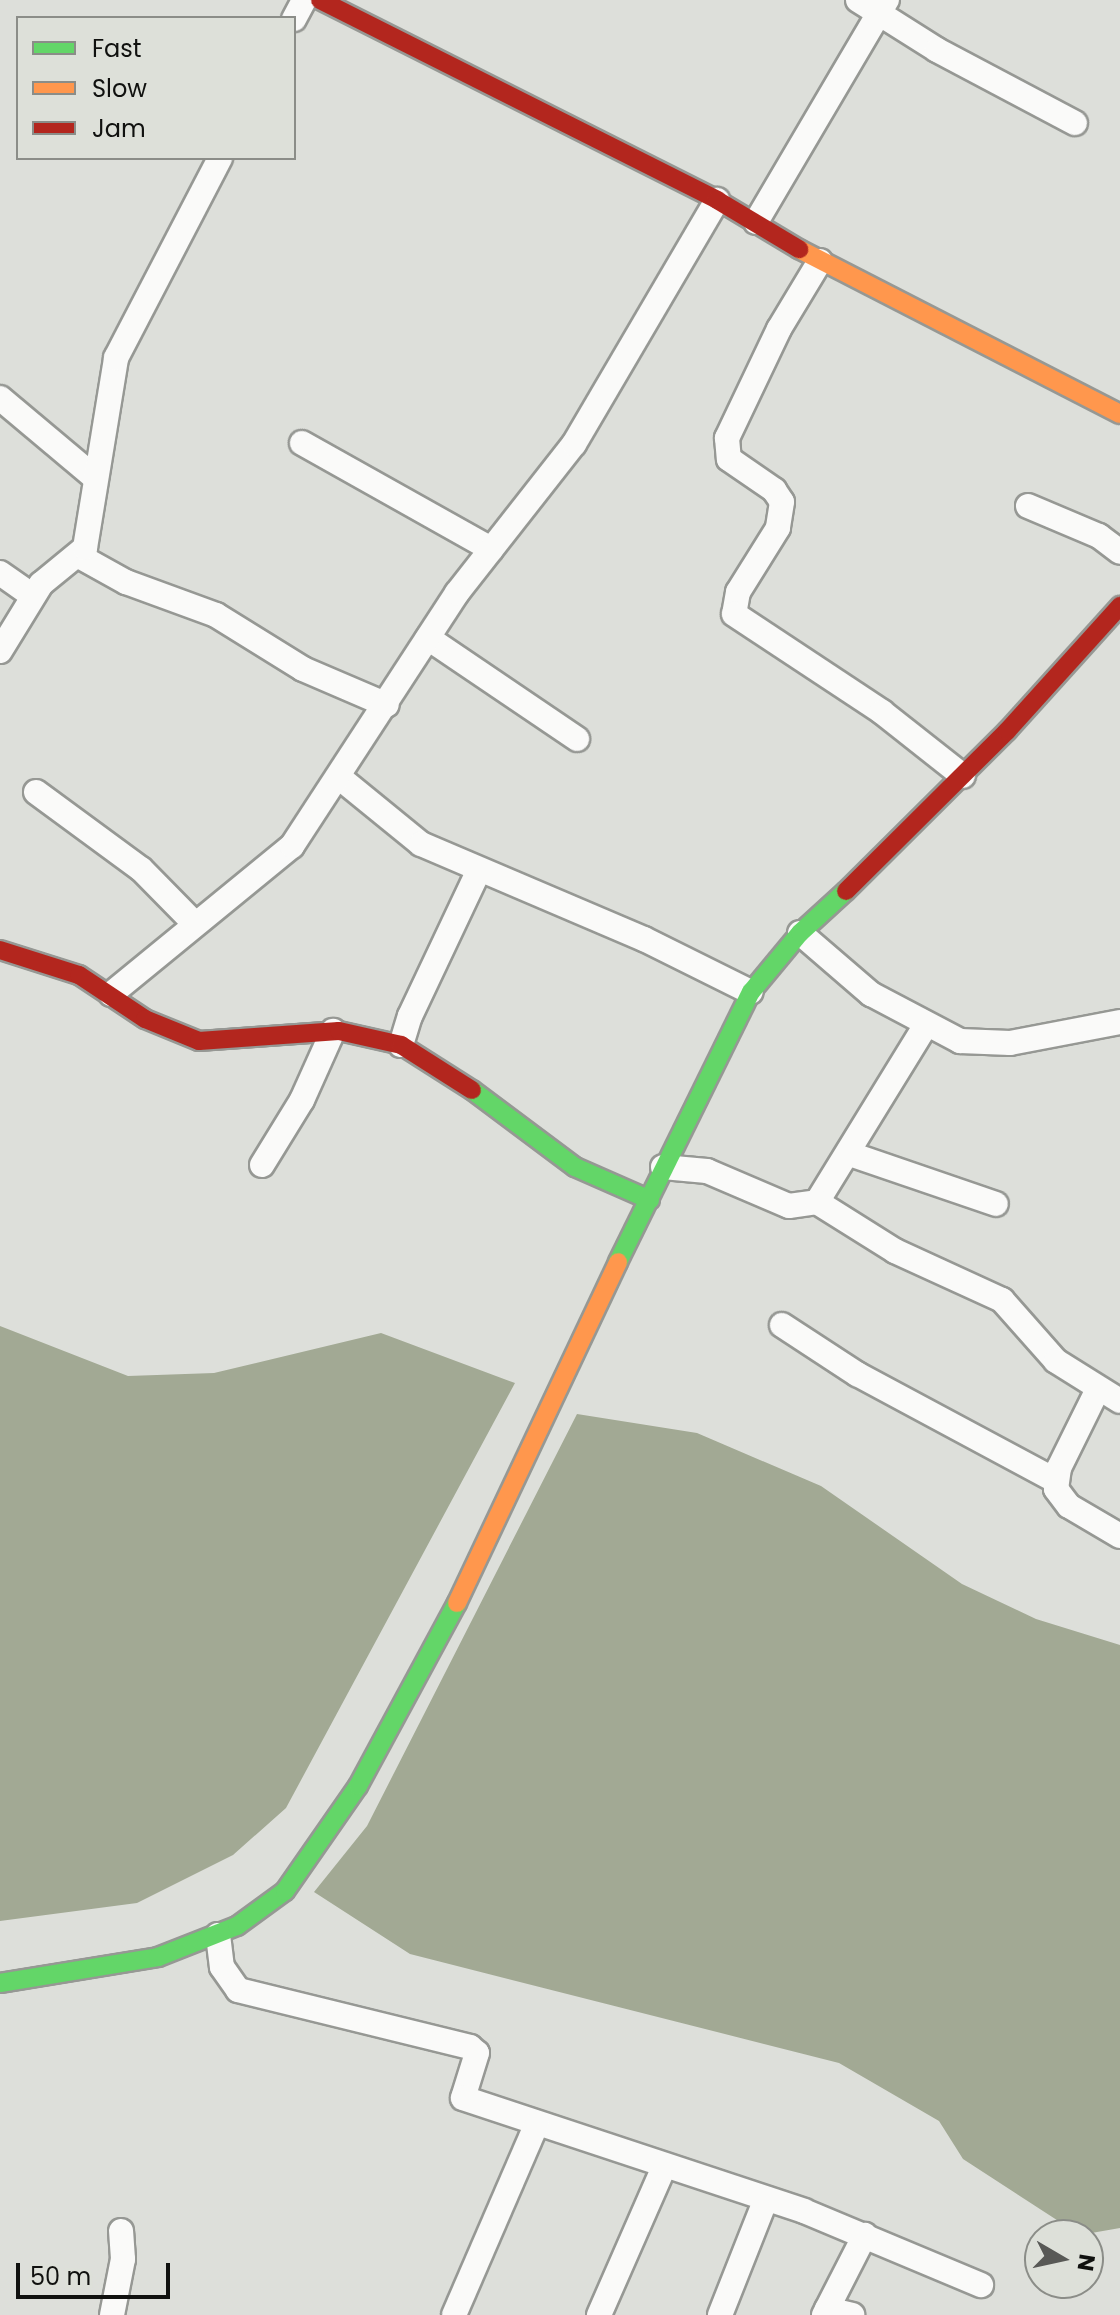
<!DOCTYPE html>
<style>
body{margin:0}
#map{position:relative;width:1120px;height:2315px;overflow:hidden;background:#dddfda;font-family:Poppins,sans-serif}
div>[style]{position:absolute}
.water>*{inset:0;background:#a2a994}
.roads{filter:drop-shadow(2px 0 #969894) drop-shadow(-2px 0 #969894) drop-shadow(0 2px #969894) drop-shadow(0 -2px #969894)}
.street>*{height:24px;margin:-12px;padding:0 12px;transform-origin:12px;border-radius:12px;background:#fafaf9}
.fast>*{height:18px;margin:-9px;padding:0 9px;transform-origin:9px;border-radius:9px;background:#63d668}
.slow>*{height:18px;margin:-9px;padding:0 9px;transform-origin:9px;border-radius:9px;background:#ff974d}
.jam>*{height:18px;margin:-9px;padding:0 9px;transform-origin:9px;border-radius:9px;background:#b3261e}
span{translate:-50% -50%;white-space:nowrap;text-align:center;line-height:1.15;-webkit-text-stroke:8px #dde0d9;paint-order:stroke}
.legend{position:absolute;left:16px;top:16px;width:280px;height:144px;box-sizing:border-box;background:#dde0d9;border:2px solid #8b8d88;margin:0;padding:10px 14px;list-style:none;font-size:24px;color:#10110f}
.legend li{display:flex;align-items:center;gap:16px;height:40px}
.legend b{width:40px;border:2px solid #8b8d88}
.north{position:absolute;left:1024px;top:2219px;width:80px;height:80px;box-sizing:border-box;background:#dde0d9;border:2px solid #8b8d88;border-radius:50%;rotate:99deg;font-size:22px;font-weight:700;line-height:32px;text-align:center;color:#10110f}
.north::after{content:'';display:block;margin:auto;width:28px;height:36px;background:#585956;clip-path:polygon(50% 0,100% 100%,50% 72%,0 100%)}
.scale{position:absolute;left:16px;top:2263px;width:154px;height:36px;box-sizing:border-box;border:4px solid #10110f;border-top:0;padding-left:10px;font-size:24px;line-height:28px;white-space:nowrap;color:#10110f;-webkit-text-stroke:6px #dde0d9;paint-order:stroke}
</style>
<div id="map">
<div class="water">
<div style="clip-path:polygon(0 1326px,128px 1376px,214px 1373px,381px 1333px,515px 1383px,286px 1808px,233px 1855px,137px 1903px,0 1921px)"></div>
<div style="clip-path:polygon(577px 1414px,697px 1433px,821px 1486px,962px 1584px,1036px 1619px,1120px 1645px,1120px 2228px,1080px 2235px,963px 2159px,939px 2121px,839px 2063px,410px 1954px,314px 1892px,367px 1826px)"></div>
</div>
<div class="roads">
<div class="street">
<div style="left:858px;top:0;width:93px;rotate:32.3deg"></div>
<div style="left:937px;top:50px;width:156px;rotate:27.9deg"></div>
<div style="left:294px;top:19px;width:21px;rotate:-62deg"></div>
<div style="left:756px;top:222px;width:258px;rotate:-59.5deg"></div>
<div style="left:820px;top:261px;width:79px;rotate:121.1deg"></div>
<div style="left:779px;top:329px;width:121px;rotate:115.5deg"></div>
<div style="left:727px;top:438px;width:21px;rotate:85deg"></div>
<div style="left:729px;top:459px;width:55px;rotate:34.6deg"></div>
<div style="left:774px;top:490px;width:14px;rotate:56deg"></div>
<div style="left:782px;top:502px;width:26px;rotate:99deg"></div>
<div style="left:778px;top:528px;width:75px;rotate:122deg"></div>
<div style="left:738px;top:592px;width:22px;rotate:100deg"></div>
<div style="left:734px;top:614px;width:178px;rotate:33.5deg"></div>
<div style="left:882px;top:712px;width:103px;rotate:38.3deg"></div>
<div style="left:0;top:398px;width:123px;rotate:40deg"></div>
<div style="left:302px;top:443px;width:217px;rotate:29.3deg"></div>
<div style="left:1028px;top:506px;width:77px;rotate:22.9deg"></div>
<div style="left:1099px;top:536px;width:26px;rotate:37deg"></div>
<div style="left:79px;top:556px;width:54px;rotate:29deg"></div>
<div style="left:126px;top:582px;width:96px;rotate:20.1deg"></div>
<div style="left:216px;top:615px;width:102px;rotate:31.8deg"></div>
<div style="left:303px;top:669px;width:91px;rotate:23.2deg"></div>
<div style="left:0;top:573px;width:39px;rotate:35deg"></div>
<div style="left:428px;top:638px;width:180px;rotate:34.1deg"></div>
<div style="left:0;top:651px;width:79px;rotate:-58.5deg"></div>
<div style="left:41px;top:584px;width:57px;rotate:-39.3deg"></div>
<div style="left:85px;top:548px;width:193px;rotate:-80.7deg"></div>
<div style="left:116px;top:358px;width:225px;rotate:-62.5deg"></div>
<div style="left:340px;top:778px;width:104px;rotate:39.2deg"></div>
<div style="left:421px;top:844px;width:242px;rotate:23.1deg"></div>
<div style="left:644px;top:939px;width:119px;rotate:26.4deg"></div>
<div style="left:36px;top:792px;width:130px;rotate:36.3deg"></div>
<div style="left:141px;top:869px;width:74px;rotate:45.5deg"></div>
<div style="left:800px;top:933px;width:94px;rotate:40.7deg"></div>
<div style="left:871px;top:994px;width:101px;rotate:27.8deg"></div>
<div style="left:960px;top:1041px;width:50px;rotate:2.3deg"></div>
<div style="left:1010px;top:1043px;width:112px;rotate:-10.8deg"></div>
<div style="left:111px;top:994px;width:234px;rotate:-39.3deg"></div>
<div style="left:292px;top:846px;width:302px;rotate:-56.9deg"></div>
<div style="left:457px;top:593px;width:189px;rotate:-51.9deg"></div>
<div style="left:574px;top:444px;width:283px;rotate:-59.6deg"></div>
<div style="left:401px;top:1045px;width:30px;rotate:-73deg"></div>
<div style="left:410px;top:1016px;width:159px;rotate:-64.7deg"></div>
<div style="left:850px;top:1154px;width:154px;rotate:18.9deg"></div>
<div style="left:262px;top:1165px;width:76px;rotate:-58.4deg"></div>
<div style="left:302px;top:1100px;width:76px;rotate:-65.8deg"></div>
<div style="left:663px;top:1167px;width:44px;rotate:5.2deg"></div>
<div style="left:707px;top:1171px;width:89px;rotate:23.1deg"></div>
<div style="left:789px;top:1206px;width:28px;rotate:-8deg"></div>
<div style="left:817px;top:1202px;width:208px;rotate:-58.4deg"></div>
<div style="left:817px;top:1202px;width:92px;rotate:32.1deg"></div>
<div style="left:895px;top:1251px;width:118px;rotate:24.6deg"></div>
<div style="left:1002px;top:1300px;width:81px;rotate:48.5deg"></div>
<div style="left:1056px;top:1361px;width:75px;rotate:32deg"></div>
<div style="left:782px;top:1325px;width:90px;rotate:33.2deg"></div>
<div style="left:857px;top:1374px;width:225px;rotate:28.2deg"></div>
<div style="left:1097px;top:1391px;width:86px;rotate:116.3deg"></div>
<div style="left:1059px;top:1468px;width:21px;rotate:98deg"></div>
<div style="left:1056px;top:1489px;width:21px;rotate:53deg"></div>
<div style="left:1069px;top:1506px;width:59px;rotate:30.5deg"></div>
<div style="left:218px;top:1935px;width:32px;rotate:83deg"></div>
<div style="left:222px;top:1967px;width:28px;rotate:55deg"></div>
<div style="left:238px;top:1990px;width:239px;rotate:13.8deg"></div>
<div style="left:470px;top:2047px;width:9px;rotate:41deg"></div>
<div style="left:477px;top:2053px;width:47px;rotate:107.3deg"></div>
<div style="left:463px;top:2098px;width:359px;rotate:18.3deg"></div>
<div style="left:804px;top:2211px;width:192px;rotate:22.7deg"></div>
<div style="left:827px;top:2309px;width:26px;rotate:13deg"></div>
<div style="left:112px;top:2315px;width:57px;rotate:-78.9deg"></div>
<div style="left:123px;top:2259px;width:28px;rotate:-94deg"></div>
<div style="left:454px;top:2315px;width:209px;rotate:-66.6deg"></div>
<div style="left:599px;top:2315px;width:162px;rotate:-66.3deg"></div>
<div style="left:720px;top:2315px;width:125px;rotate:-68.4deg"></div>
<div style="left:824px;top:2315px;width:90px;rotate:-62.9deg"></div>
</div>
<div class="fast">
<div style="left:472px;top:1090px;width:129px;rotate:36.8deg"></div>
<div style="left:575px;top:1167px;width:82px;rotate:23.7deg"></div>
<div style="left:618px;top:1262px;width:301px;rotate:-63.8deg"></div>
<div style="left:751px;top:992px;width:77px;rotate:-50.3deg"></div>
<div style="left:800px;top:933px;width:62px;rotate:-42.4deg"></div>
<div style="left:0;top:1983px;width:160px;rotate:-9.3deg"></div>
<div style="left:158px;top:1957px;width:85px;rotate:-21.4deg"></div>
<div style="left:237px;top:1926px;width:59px;rotate:-36.1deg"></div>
<div style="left:285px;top:1891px;width:128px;rotate:-55.2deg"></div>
<div style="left:358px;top:1786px;width:208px;rotate:-61.6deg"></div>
</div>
<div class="slow">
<div style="left:799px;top:249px;width:361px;rotate:27.2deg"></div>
<div style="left:457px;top:1603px;width:377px;rotate:-64.7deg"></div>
</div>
<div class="jam">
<div style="left:320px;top:0;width:445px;rotate:26.7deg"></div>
<div style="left:717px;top:200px;width:96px;rotate:30.9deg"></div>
<div style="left:846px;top:891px;width:227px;rotate:-44.8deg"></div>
<div style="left:1007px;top:731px;width:169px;rotate:-47.9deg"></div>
<div style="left:0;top:950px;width:83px;rotate:17.6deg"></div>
<div style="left:79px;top:975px;width:79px;rotate:33.7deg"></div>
<div style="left:145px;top:1019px;width:58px;rotate:22.2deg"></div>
<div style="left:199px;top:1041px;width:140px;rotate:-4.1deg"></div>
<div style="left:339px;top:1031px;width:64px;rotate:12.7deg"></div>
<div style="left:401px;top:1045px;width:84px;rotate:32.4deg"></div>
</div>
</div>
<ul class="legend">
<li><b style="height:10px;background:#63d668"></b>Fast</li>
<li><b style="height:10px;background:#ff974d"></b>Slow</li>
<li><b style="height:10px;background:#b3261e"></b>Jam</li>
</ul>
<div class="north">N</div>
<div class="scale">50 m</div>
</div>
